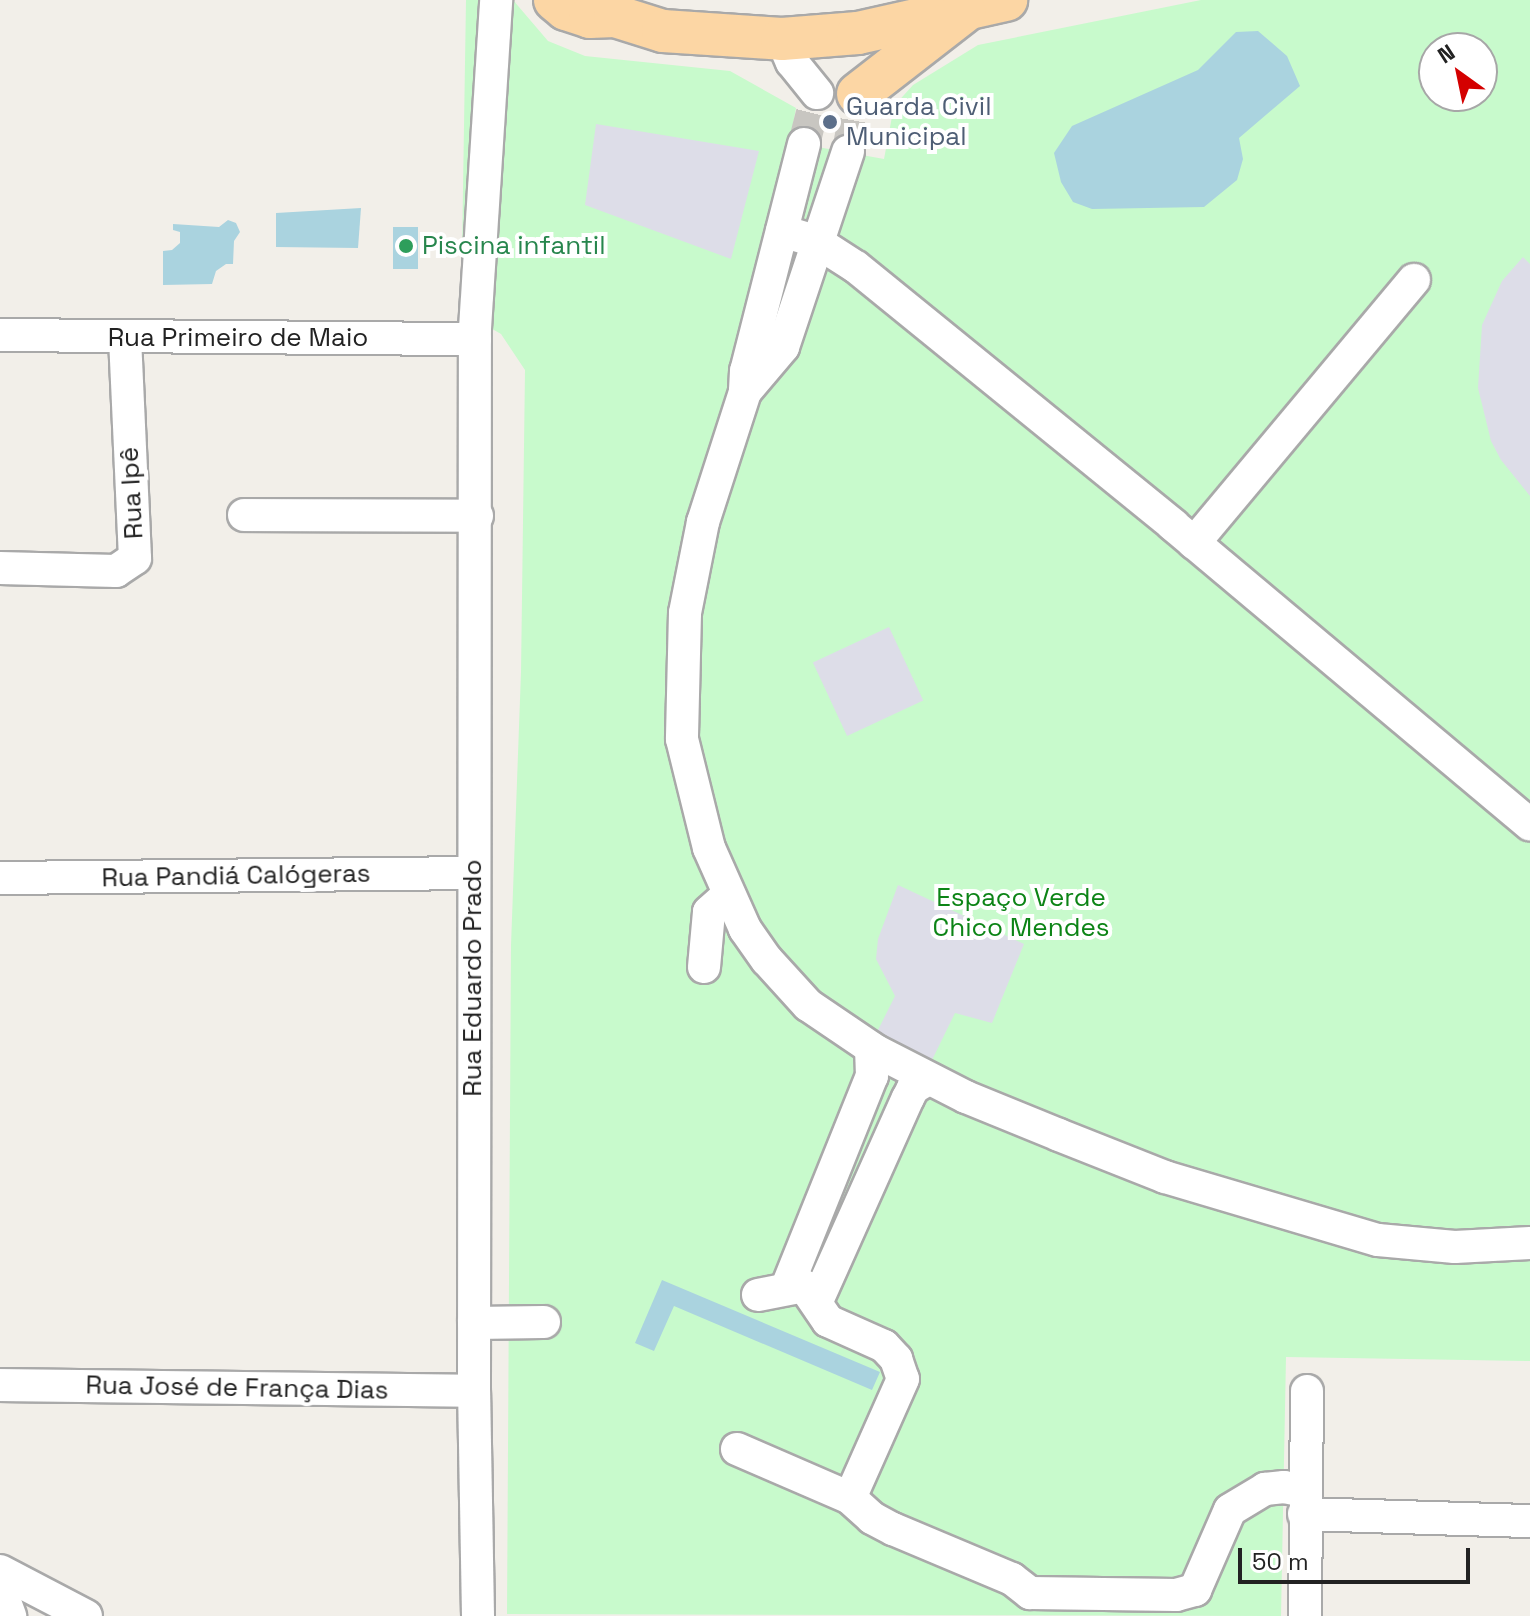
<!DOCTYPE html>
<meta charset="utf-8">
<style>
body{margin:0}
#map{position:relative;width:1530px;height:1616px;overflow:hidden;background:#f2efe9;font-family:"Space Grotesk",sans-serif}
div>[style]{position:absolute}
.park>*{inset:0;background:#c8facc}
.plaza>*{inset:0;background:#dddde8;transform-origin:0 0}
.water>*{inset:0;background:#aad3df;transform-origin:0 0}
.minor-tunnel>*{height:32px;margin-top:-16px;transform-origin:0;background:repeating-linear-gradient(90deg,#c8c6c1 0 32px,transparent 0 48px)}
.roads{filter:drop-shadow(2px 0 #a9a9a9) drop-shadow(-2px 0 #a9a9a9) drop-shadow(0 2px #a9a9a9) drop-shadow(0 -2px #a9a9a9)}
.minor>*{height:32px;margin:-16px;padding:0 16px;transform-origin:16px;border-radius:16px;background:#fff}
.major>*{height:42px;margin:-21px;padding:0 21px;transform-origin:21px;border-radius:21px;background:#fcd6a4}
.dots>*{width:22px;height:22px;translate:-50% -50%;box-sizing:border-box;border:4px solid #fff;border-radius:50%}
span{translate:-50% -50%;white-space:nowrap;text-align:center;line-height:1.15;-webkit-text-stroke:8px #fff;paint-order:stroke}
.service-label{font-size:26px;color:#4e5e75}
.left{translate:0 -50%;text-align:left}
.leisure-label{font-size:26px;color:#27864d}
.street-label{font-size:26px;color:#222}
.park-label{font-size:26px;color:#0c8416}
.north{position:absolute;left:1418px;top:32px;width:80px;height:80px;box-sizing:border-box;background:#fff;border:2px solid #a7a7a7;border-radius:50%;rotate:327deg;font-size:22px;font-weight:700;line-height:32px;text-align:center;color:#222}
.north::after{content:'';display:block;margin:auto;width:28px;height:36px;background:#d40000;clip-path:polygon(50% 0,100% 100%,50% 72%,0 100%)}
.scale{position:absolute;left:1238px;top:1548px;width:232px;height:36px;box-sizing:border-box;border:4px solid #222;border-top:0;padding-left:10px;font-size:24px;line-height:28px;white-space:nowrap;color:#222;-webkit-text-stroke:6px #fff;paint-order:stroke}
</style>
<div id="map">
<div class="park">
<div style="clip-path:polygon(evenodd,466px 0,513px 0,548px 41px,585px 56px,730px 71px,796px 108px,790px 142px,884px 159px,894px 106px,913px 85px,978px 45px,1201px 0,1530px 0,1530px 1361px,1286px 1357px,1281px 1616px,507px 1614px,511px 945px,521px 672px,525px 370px,501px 334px,475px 319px,461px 315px,466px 0,1434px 48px,1482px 48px,1482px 96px,1434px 96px,1434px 48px)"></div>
</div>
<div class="plaza">
<div style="clip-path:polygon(596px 124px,759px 151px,731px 259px,585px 205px)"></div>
<div style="clip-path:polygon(1523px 257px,1530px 264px,1530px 496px,1501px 460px,1491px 441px,1478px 388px,1482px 325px,1502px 281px)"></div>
<div style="left:889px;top:627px;width:81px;height:84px;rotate:65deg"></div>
<div style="clip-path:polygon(898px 885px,1024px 944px,992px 1023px,955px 1013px,932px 1060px,877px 1032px,895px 996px,876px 959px,878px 939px)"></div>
</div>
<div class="water">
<div style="clip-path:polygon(1258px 31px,1287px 56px,1300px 86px,1239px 138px,1243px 159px,1237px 180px,1204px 207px,1092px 209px,1073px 202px,1061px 182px,1054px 153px,1072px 126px,1198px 70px,1236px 32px)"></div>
<div style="clip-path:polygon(361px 208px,358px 248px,276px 247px,276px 213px)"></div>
<div style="clip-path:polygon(228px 220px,236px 223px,240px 232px,234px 241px,233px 264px,226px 264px,216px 271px,212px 284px,163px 285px,163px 251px,172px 250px,180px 243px,180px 232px,173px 230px,173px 224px,219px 227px)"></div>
<div style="left:393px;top:227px;width:25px;height:42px"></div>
<div style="clip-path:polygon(662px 1280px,880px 1372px,872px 1390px,674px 1306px,654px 1351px,635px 1343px)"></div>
</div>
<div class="minor-tunnel">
<div style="left:804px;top:144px;width:53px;rotate:-75.7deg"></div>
<div style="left:848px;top:152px;width:53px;rotate:-80.2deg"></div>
</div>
<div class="roads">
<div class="minor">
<div style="left:782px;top:39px;width:25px;rotate:67deg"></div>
<div style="left:792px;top:62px;width:40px;rotate:51deg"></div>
<div style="left:804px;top:144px;width:234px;rotate:104.3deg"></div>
<div style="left:746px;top:371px;width:21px;rotate:93deg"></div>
<div style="left:745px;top:392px;width:137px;rotate:107.9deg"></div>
<div style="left:703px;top:522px;width:93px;rotate:101.2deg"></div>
<div style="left:685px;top:613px;width:126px;rotate:91.4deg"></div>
<div style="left:682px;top:739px;width:112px;rotate:76.1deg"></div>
<div style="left:709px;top:848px;width:89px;rotate:66deg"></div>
<div style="left:745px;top:929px;width:38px;rotate:55deg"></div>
<div style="left:767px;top:960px;width:61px;rotate:47.7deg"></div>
<div style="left:808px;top:1005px;width:82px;rotate:34.1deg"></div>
<div style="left:876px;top:1051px;width:101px;rotate:27.1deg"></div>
<div style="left:966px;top:1097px;width:100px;rotate:22.2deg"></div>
<div style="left:1059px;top:1135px;width:114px;rotate:21.6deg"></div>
<div style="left:1165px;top:1177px;width:222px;rotate:16.5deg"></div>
<div style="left:1378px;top:1240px;width:77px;rotate:5.2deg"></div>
<div style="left:1455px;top:1247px;width:75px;rotate:-3.1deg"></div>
<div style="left:782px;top:231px;width:37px;rotate:17deg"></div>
<div style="left:817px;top:242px;width:46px;rotate:32.7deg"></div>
<div style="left:856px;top:267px;width:409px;rotate:39.1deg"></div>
<div style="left:1173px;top:525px;width:466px;rotate:40deg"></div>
<div style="left:0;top:335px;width:475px;rotate:0.5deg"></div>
<div style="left:745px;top:392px;width:59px;rotate:-49.8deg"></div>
<div style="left:783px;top:347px;width:206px;rotate:-71.6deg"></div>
<div style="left:244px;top:515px;width:233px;rotate:0.2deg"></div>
<div style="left:1194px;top:543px;width:343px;rotate:-50.1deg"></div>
<div style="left:0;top:568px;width:116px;rotate:1.5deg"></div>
<div style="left:116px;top:571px;width:23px;rotate:-34deg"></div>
<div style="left:135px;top:558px;width:221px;rotate:-92.6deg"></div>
<div style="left:0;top:878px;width:473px;rotate:-0.6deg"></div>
<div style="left:704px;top:967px;width:55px;rotate:-84.8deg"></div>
<div style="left:709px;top:912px;width:25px;rotate:-42deg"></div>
<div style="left:787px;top:1287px;width:227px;rotate:-68.1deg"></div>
<div style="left:872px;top:1076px;width:28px;rotate:-92deg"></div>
<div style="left:758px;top:1295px;width:47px;rotate:-11.1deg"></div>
<div style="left:804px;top:1286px;width:42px;rotate:55.6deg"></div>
<div style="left:828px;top:1321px;width:61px;rotate:24.1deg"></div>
<div style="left:884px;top:1346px;width:18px;rotate:47deg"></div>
<div style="left:896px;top:1359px;width:21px;rotate:71deg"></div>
<div style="left:903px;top:1379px;width:130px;rotate:114deg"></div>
<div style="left:850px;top:1498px;width:30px;rotate:42deg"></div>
<div style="left:872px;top:1518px;width:24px;rotate:28deg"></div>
<div style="left:893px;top:1529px;width:129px;rotate:22.8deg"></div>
<div style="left:1012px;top:1579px;width:23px;rotate:38deg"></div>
<div style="left:1030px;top:1593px;width:146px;rotate:0.8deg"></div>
<div style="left:1176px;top:1595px;width:20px;rotate:-15deg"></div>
<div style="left:1195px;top:1590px;width:87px;rotate:-66.4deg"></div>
<div style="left:1230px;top:1510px;width:41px;rotate:-31deg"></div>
<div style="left:1265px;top:1489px;width:19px;rotate:-6deg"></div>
<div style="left:1284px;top:1487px;width:21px;rotate:11deg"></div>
<div style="left:817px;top:1301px;width:222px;rotate:-65.9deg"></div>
<div style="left:908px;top:1098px;width:11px;rotate:-63deg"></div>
<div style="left:913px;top:1088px;width:17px;rotate:-31deg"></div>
<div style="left:474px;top:1323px;width:70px;rotate:-0.8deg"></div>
<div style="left:0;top:1385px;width:474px;rotate:0.7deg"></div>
<div style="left:737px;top:1449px;width:123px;rotate:23.4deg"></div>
<div style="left:1304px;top:1514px;width:226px;rotate:1.8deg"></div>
<div style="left:0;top:1571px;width:97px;rotate:27.6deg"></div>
<div style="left:0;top:1588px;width:30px;rotate:70deg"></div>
<div style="left:478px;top:1616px;width:225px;rotate:-91deg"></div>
<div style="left:474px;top:1391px;width:1063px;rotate:-89.95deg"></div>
<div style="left:475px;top:328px;width:329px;rotate:-86.3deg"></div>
<div style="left:1305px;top:1616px;width:225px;rotate:-89.5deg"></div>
</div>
<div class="major">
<div style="left:555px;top:0;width:14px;rotate:39deg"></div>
<div style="left:566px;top:9px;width:25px;rotate:18deg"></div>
<div style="left:590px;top:17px;width:25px;rotate:-2deg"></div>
<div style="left:615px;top:16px;width:50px;rotate:17.4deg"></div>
<div style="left:663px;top:31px;width:119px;rotate:3.8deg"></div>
<div style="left:782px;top:39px;width:76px;rotate:-4.5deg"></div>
<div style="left:858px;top:33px;width:152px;rotate:-12.6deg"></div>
<div style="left:858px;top:94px;width:135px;rotate:-37.8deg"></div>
</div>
</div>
<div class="dots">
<div style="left:830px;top:122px;background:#5c6f8a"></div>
<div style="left:406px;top:246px;background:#2e9e5b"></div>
</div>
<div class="service-label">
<span class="left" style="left:846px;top:122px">Guarda Civil<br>Municipal</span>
</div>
<div class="leisure-label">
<span class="left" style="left:422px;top:246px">Piscina infantil</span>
</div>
<div class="street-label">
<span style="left:238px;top:338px">Rua Primeiro de Maio</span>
<span style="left:132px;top:493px;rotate:-93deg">Rua Ipê</span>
<span style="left:236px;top:876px;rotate:-1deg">Rua Pandiá Calógeras</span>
<span style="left:473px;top:978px;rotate:-90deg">Rua Eduardo Prado</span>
<span style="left:237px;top:1388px;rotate:1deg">Rua José de França Dias</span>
</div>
<div class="park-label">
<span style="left:1021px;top:913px">Espaço Verde<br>Chico Mendes</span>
</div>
<div class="north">N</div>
<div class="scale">50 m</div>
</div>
